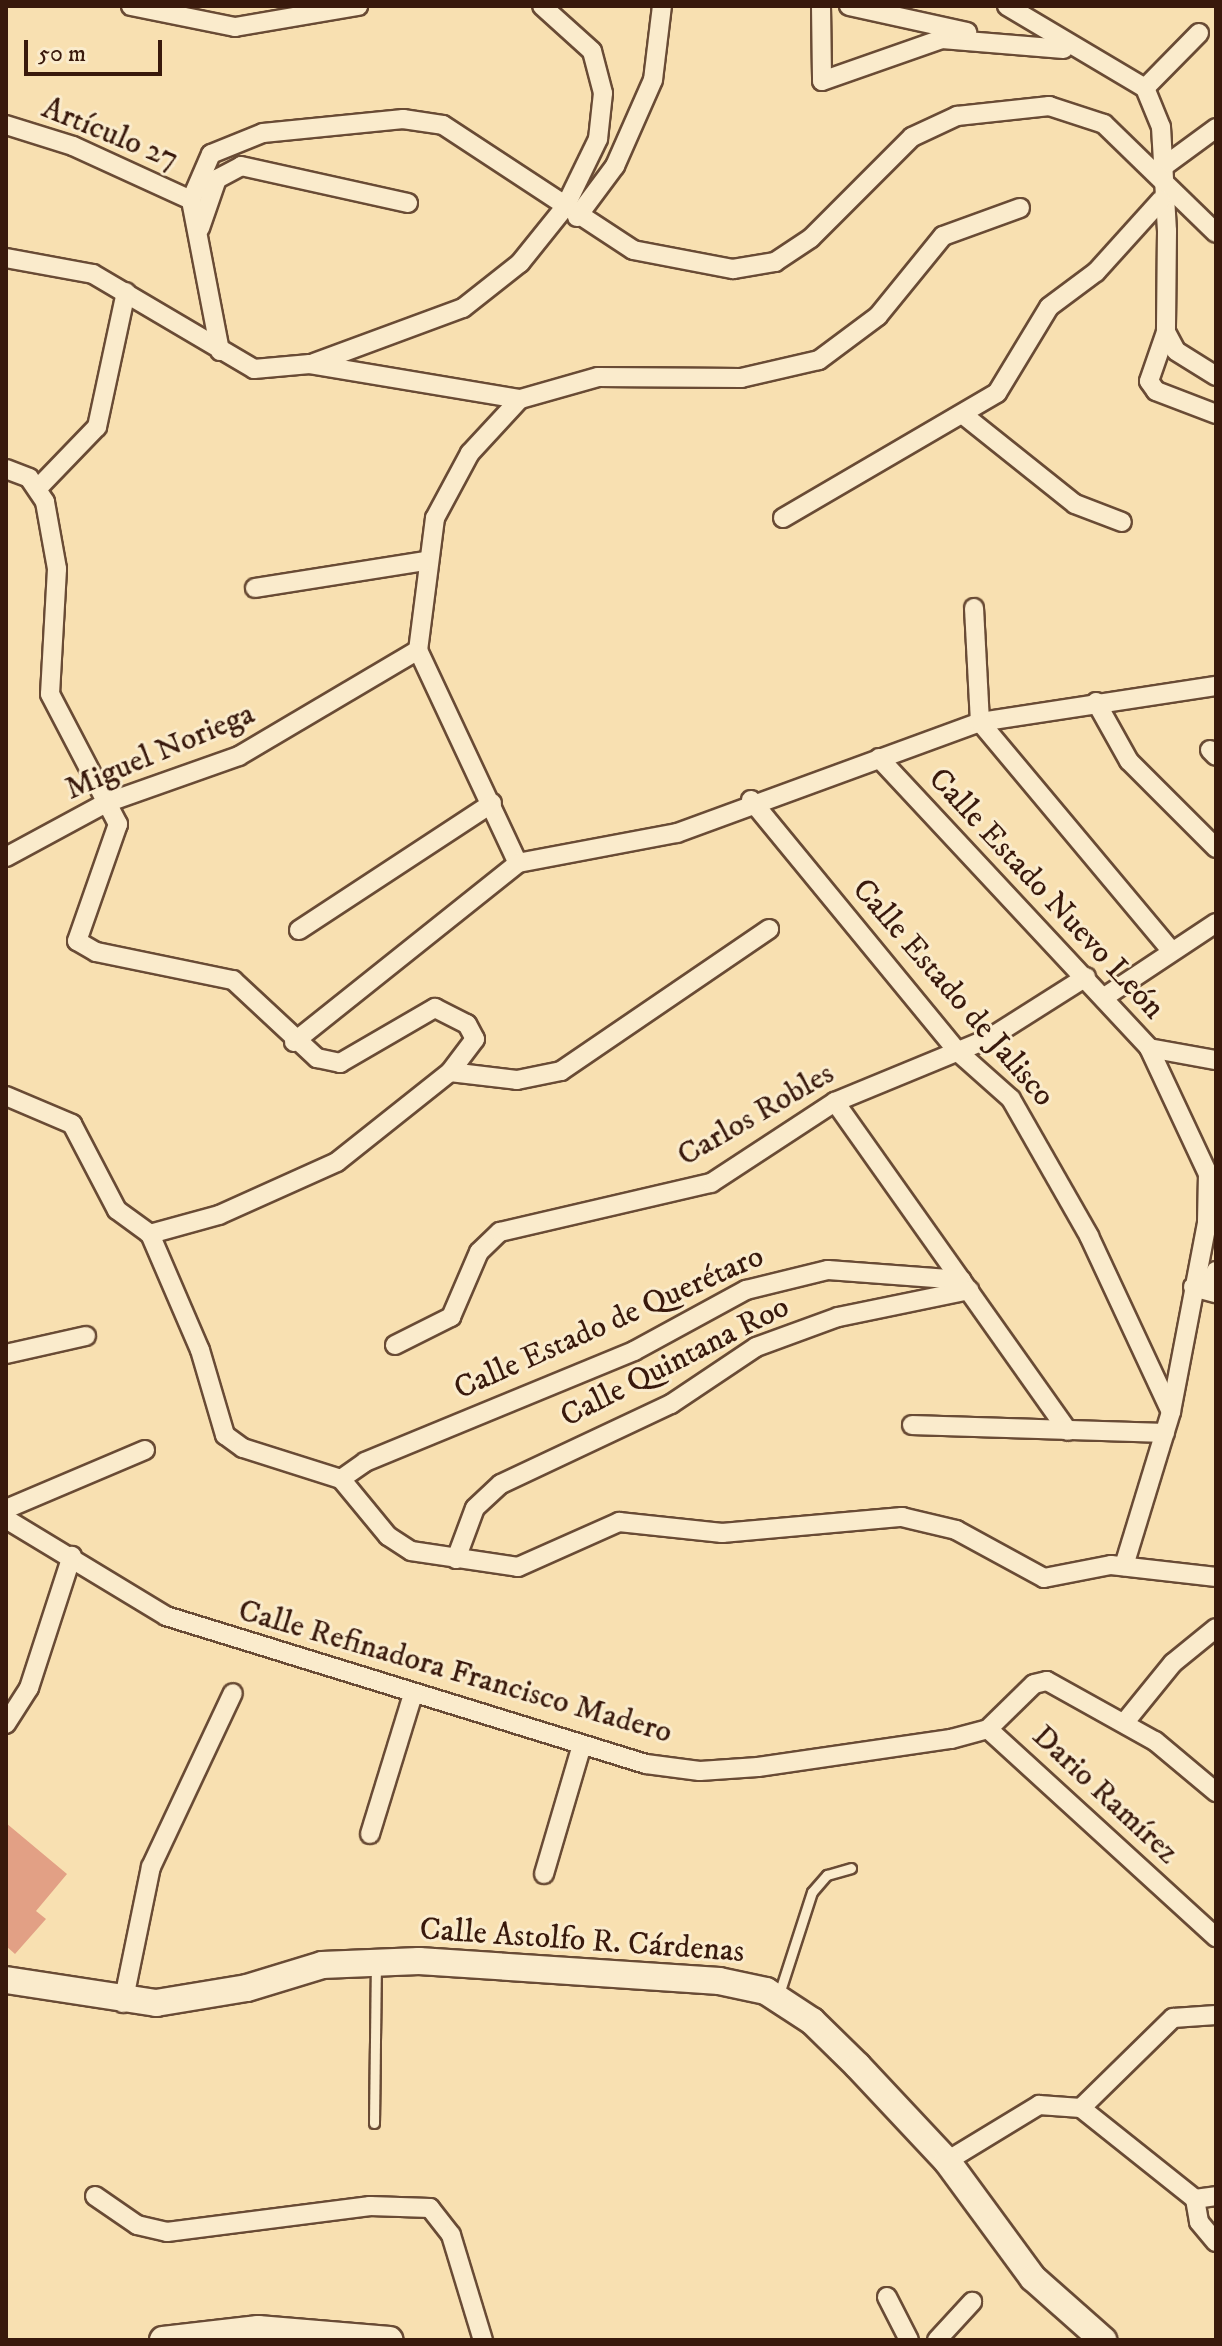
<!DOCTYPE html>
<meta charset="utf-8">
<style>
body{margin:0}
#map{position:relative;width:1222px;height:2346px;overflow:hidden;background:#f8e0b1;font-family:"IM FELL DW Pica",serif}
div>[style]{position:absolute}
.building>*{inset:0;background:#e2a085}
.roads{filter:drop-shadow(2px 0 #694b35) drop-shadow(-2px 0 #694b35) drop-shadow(0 2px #694b35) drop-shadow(0 -2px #694b35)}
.lane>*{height:9px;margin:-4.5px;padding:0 4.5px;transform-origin:4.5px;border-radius:4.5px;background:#faebcc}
.street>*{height:18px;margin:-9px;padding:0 9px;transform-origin:9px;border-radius:9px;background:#faebcc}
.secondary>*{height:26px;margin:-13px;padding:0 13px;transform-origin:13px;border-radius:13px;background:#faebcc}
span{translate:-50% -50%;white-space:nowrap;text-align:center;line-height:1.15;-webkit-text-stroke:6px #faebcc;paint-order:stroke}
.street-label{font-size:32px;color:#39190c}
.frame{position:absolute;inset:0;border:8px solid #39190c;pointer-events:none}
.scale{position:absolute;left:24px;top:40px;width:138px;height:36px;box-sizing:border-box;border:4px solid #39190c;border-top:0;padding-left:10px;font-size:24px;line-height:28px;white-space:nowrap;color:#39190c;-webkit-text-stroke:6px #faebcc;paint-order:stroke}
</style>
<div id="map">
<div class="building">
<div style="clip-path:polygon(6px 1823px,67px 1874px,36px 1911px,46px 1919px,15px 1954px,6px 1946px)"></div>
</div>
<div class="roads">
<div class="lane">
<div style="left:778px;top:1997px;width:110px;rotate:-72.1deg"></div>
<div style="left:812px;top:1892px;width:23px;rotate:-49deg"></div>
<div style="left:827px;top:1875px;width:25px;rotate:-16deg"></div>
<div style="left:374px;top:2123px;width:159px;rotate:-89.3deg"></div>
</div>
<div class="street">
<div style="left:131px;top:6px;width:106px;rotate:11.4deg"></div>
<div style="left:235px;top:27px;width:125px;rotate:-9.7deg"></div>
<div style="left:821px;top:6px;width:75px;rotate:89.2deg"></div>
<div style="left:822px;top:81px;width:127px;rotate:-19.3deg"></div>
<div style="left:942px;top:39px;width:122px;rotate:4.7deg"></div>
<div style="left:849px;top:6px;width:121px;rotate:12.4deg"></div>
<div style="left:1007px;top:6px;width:161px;rotate:30.7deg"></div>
<div style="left:1145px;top:88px;width:42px;rotate:67.7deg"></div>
<div style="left:1161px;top:127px;width:104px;rotate:86.7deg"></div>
<div style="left:1167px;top:231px;width:101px;rotate:90.6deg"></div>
<div style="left:1166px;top:332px;width:52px;rotate:109.1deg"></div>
<div style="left:1149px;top:381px;width:12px;rotate:55deg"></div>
<div style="left:1156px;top:391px;width:64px;rotate:21deg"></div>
<div style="left:1145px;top:88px;width:77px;rotate:-45.5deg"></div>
<div style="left:6px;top:125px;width:70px;rotate:17.4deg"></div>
<div style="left:73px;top:146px;width:130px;rotate:24.6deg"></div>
<div style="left:1163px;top:167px;width:66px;rotate:-36.3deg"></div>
<div style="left:1020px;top:208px;width:82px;rotate:160deg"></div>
<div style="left:943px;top:236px;width:103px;rotate:129.1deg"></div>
<div style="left:878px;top:316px;width:74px;rotate:143.3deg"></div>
<div style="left:819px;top:360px;width:80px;rotate:167deg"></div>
<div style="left:741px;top:378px;width:143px;rotate:-179.6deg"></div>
<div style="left:598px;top:377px;width:81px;rotate:164.2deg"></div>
<div style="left:520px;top:399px;width:74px;rotate:132.8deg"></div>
<div style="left:470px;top:453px;width:74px;rotate:118.3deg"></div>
<div style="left:435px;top:518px;width:133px;rotate:97.3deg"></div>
<div style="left:418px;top:650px;width:235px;rotate:64.9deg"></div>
<div style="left:518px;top:863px;width:162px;rotate:-10.7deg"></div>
<div style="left:677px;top:833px;width:323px;rotate:-20.1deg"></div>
<div style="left:980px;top:722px;width:239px;rotate:-8.7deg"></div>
<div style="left:577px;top:217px;width:64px;rotate:-53.3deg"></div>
<div style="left:615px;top:166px;width:94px;rotate:-66.2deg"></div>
<div style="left:653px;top:80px;width:75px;rotate:-83.1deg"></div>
<div style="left:200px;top:228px;width:52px;rotate:-70.9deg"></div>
<div style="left:217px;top:179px;width:27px;rotate:-28deg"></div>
<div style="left:241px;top:166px;width:171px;rotate:12.5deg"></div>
<div style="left:6px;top:258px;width:88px;rotate:10.4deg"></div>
<div style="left:93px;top:274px;width:187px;rotate:30.5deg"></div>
<div style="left:254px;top:369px;width:56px;rotate:-5.1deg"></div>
<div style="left:310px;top:364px;width:213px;rotate:9.5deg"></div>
<div style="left:1166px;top:332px;width:21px;rotate:62deg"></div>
<div style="left:1176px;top:351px;width:47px;rotate:32deg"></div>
<div style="left:220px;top:351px;width:154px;rotate:-100.9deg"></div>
<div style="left:191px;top:200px;width:50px;rotate:-66.5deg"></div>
<div style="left:211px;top:154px;width:56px;rotate:-22deg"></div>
<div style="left:263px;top:133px;width:141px;rotate:-5.7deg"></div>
<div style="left:403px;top:119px;width:40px;rotate:8.5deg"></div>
<div style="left:443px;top:125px;width:227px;rotate:33.3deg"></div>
<div style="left:633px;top:250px;width:102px;rotate:10.8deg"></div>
<div style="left:733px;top:269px;width:43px;rotate:-9.5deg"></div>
<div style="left:775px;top:262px;width:43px;rotate:-33.7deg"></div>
<div style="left:811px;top:238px;width:143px;rotate:-45deg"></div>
<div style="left:912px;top:137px;width:50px;rotate:-25deg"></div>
<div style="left:957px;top:116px;width:93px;rotate:-6.2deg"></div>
<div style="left:1049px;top:106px;width:58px;rotate:18.1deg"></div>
<div style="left:1104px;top:124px;width:156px;rotate:44.2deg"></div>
<div style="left:314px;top:363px;width:159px;rotate:-20.3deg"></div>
<div style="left:463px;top:308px;width:73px;rotate:-38.3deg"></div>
<div style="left:520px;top:263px;width:72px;rotate:-51.2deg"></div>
<div style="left:565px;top:207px;width:76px;rotate:-64.1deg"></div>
<div style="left:598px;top:139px;width:46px;rotate:-83.8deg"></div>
<div style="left:603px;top:93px;width:43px;rotate:-104.7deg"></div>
<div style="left:592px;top:51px;width:67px;rotate:-138deg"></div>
<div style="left:966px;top:417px;width:139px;rotate:38.6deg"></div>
<div style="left:1075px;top:504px;width:50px;rotate:21deg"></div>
<div style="left:6px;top:469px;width:25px;rotate:21deg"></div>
<div style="left:29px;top:478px;width:29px;rotate:56deg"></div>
<div style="left:45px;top:502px;width:68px;rotate:79.8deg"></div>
<div style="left:57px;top:569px;width:125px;rotate:93.2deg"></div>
<div style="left:50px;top:694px;width:147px;rotate:62.4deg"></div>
<div style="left:118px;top:824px;width:124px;rotate:109.3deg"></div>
<div style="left:77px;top:941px;width:22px;rotate:30deg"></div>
<div style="left:96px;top:952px;width:140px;rotate:11.6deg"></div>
<div style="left:233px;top:980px;width:115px;rotate:42.9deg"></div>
<div style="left:317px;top:1058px;width:24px;rotate:12deg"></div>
<div style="left:340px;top:1063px;width:110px;rotate:-30.1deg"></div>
<div style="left:435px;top:1008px;width:36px;rotate:27deg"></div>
<div style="left:467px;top:1024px;width:17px;rotate:62deg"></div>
<div style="left:475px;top:1039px;width:41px;rotate:127.1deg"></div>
<div style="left:450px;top:1072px;width:144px;rotate:141.5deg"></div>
<div style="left:337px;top:1162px;width:129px;rotate:155.8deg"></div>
<div style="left:219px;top:1215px;width:72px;rotate:164.6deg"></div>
<div style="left:38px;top:488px;width:85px;rotate:-46deg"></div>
<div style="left:97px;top:427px;width:138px;rotate:-77.9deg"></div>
<div style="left:783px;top:518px;width:248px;rotate:-30.3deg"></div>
<div style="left:997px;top:393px;width:100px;rotate:-58.8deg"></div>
<div style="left:1049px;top:307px;width:59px;rotate:-36.7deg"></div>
<div style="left:1096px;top:272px;width:97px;rotate:-47.9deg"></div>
<div style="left:255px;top:588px;width:172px;rotate:-9deg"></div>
<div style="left:974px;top:608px;width:114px;rotate:87deg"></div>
<div style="left:980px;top:722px;width:296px;rotate:50.1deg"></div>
<div style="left:1096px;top:702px;width:68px;rotate:60.8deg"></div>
<div style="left:1129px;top:761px;width:123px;rotate:45deg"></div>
<div style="left:1210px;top:750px;width:8px;rotate:45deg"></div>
<div style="left:879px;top:758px;width:396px;rotate:47deg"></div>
<div style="left:1149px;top:1048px;width:139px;rotate:64.9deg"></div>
<div style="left:1208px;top:1174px;width:49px;rotate:91.2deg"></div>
<div style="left:1207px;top:1223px;width:192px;rotate:100.8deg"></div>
<div style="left:1171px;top:1412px;width:161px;rotate:107deg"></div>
<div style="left:751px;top:800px;width:325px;rotate:50.6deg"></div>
<div style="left:957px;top:1051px;width:72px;rotate:41.6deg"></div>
<div style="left:1011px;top:1099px;width:158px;rotate:60.3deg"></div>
<div style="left:1089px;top:1236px;width:194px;rotate:65deg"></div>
<div style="left:6px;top:857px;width:114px;rotate:-28.4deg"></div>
<div style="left:106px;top:803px;width:141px;rotate:-19.5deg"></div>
<div style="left:239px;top:756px;width:208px;rotate:-30.6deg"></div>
<div style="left:299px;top:930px;width:231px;rotate:-33.3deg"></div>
<div style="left:1106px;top:996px;width:132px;rotate:-33.6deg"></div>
<div style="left:294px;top:1042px;width:287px;rotate:-38.6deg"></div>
<div style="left:1149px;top:1048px;width:68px;rotate:10.2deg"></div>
<div style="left:450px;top:1072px;width:67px;rotate:6.8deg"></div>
<div style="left:517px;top:1080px;width:45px;rotate:-11.6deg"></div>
<div style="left:561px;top:1071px;width:252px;rotate:-34.3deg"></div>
<div style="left:6px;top:1096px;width:72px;rotate:23deg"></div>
<div style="left:72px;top:1124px;width:97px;rotate:62.4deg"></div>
<div style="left:117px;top:1210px;width:41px;rotate:36deg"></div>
<div style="left:150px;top:1234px;width:126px;rotate:66.7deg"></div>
<div style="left:200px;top:1350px;width:89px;rotate:73.6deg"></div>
<div style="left:225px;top:1435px;width:22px;rotate:36deg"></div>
<div style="left:243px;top:1448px;width:103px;rotate:17.6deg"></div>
<div style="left:341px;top:1479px;width:74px;rotate:50.5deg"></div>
<div style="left:388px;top:1536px;width:27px;rotate:33deg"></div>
<div style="left:411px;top:1551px;width:108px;rotate:8.5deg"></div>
<div style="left:518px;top:1567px;width:111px;rotate:-24deg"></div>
<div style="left:619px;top:1522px;width:104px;rotate:6.1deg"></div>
<div style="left:722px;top:1533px;width:181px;rotate:-5.1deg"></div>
<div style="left:902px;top:1517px;width:56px;rotate:13.5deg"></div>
<div style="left:956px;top:1530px;width:100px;rotate:28.6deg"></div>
<div style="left:1044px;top:1578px;width:68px;rotate:-11deg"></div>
<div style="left:1111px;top:1565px;width:106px;rotate:6.5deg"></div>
<div style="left:835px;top:1102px;width:403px;rotate:54.7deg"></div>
<div style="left:1193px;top:1287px;width:24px;rotate:15deg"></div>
<div style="left:1207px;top:1290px;width:21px;rotate:-65deg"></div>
<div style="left:395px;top:1345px;width:63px;rotate:-26.6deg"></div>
<div style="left:451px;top:1317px;width:71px;rotate:-66.7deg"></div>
<div style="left:479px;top:1252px;width:29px;rotate:-44deg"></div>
<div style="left:500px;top:1232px;width:217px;rotate:-13.1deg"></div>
<div style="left:711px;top:1183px;width:148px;rotate:-33.2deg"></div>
<div style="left:835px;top:1102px;width:165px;rotate:-22.4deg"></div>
<div style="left:988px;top:1039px;width:116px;rotate:-32.3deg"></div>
<div style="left:6px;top:1354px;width:82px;rotate:-12.7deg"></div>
<div style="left:912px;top:1425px;width:253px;rotate:1.8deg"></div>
<div style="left:341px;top:1479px;width:29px;rotate:-35deg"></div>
<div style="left:365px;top:1462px;width:291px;rotate:-22.4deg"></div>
<div style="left:634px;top:1351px;width:128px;rotate:-28.6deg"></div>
<div style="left:746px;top:1290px;width:84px;rotate:-13.7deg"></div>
<div style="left:828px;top:1270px;width:134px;rotate:4.3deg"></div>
<div style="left:6px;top:1509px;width:151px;rotate:-23deg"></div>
<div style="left:6px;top:1519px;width:187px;rotate:31.2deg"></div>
<div style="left:166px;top:1616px;width:502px;rotate:17.14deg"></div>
<div style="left:646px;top:1764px;width:54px;rotate:7.4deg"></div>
<div style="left:700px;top:1771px;width:58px;rotate:-3.9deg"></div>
<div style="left:758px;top:1767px;width:195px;rotate:-8.3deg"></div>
<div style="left:951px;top:1739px;width:38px;rotate:-15deg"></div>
<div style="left:988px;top:1729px;width:64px;rotate:-44.4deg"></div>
<div style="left:1034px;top:1684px;width:13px;rotate:-13deg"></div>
<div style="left:1047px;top:1681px;width:124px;rotate:29.1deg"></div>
<div style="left:1155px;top:1741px;width:80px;rotate:39.9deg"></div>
<div style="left:456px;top:1559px;width:54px;rotate:-69.6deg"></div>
<div style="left:475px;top:1508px;width:35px;rotate:-43deg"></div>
<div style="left:501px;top:1484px;width:188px;rotate:-25.2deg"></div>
<div style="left:671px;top:1404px;width:102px;rotate:-33.8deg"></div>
<div style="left:756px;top:1347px;width:87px;rotate:-20.1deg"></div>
<div style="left:838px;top:1317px;width:134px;rotate:-11.6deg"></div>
<div style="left:1125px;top:1722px;width:76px;rotate:-50.9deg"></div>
<div style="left:1173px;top:1663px;width:55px;rotate:-39.1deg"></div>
<div style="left:6px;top:1724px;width:43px;rotate:-57.4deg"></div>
<div style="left:29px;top:1688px;width:139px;rotate:-72deg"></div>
<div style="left:988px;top:1729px;width:309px;rotate:42.4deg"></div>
<div style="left:370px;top:1834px;width:146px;rotate:-72.9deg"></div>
<div style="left:544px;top:1874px;width:134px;rotate:-73.6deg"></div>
<div style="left:123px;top:2003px;width:139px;rotate:-78.4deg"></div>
<div style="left:151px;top:1867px;width:192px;rotate:-64.8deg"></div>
<div style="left:1081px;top:2108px;width:146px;rotate:38.6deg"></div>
<div style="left:1195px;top:2199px;width:21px;rotate:-8deg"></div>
<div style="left:947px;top:2161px;width:108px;rotate:-31.3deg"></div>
<div style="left:1039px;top:2105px;width:42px;rotate:4.1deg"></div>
<div style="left:1081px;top:2108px;width:129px;rotate:-44.4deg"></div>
<div style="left:1173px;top:2018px;width:43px;rotate:-4deg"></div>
<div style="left:95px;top:2196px;width:51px;rotate:34.6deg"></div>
<div style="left:137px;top:2225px;width:31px;rotate:13deg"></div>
<div style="left:167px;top:2232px;width:205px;rotate:-7.3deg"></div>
<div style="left:370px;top:2206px;width:60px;rotate:1.9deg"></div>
<div style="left:430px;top:2208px;width:34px;rotate:52deg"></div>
<div style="left:451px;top:2235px;width:110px;rotate:73.1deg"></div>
<div style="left:1195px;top:2199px;width:23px;rotate:80deg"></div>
<div style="left:1199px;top:2222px;width:26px;rotate:50deg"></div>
<div style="left:887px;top:2297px;width:48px;rotate:62.9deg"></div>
<div style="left:937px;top:2340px;width:52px;rotate:-47.4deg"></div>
</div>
<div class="secondary">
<div style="left:6px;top:1980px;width:152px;rotate:8.7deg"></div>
<div style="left:156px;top:2003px;width:92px;rotate:-9.4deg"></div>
<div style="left:247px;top:1988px;width:78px;rotate:-17deg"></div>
<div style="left:322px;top:1965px;width:97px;rotate:-2.4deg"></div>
<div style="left:419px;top:1961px;width:301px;rotate:3.8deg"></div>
<div style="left:719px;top:1981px;width:48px;rotate:12deg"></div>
<div style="left:766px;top:1991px;width:55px;rotate:33.1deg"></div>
<div style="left:812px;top:2021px;width:64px;rotate:44.4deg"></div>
<div style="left:858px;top:2066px;width:130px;rotate:46.9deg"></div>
<div style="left:947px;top:2161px;width:145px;rotate:53.7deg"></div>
<div style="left:1033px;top:2278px;width:94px;rotate:41.5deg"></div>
<div style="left:163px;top:2340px;width:96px;rotate:-6.6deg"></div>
<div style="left:258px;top:2329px;width:132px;rotate:4.8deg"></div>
</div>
</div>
<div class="street-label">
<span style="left:110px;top:134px;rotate:22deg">Artículo 27</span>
<span style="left:160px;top:752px;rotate:-23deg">Miguel Noriega</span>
<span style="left:1046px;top:894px;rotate:47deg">Calle Estado Nuevo León</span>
<span style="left:953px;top:993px;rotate:49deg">Calle Estado de Jalisco</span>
<span style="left:756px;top:1115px;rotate:-30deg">Carlos Robles</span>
<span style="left:609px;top:1323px;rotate:-24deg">Calle Estado de Querétaro</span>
<span style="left:675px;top:1362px;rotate:-27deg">Calle Quintana Roo</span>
<span style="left:455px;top:1672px;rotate:16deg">Calle Refinadora Francisco Madero</span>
<span style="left:1105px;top:1795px;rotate:43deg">Dario Ramírez</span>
<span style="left:582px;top:1941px;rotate:4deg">Calle Astolfo R. Cárdenas</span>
</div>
<div class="frame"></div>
<div class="scale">50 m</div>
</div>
